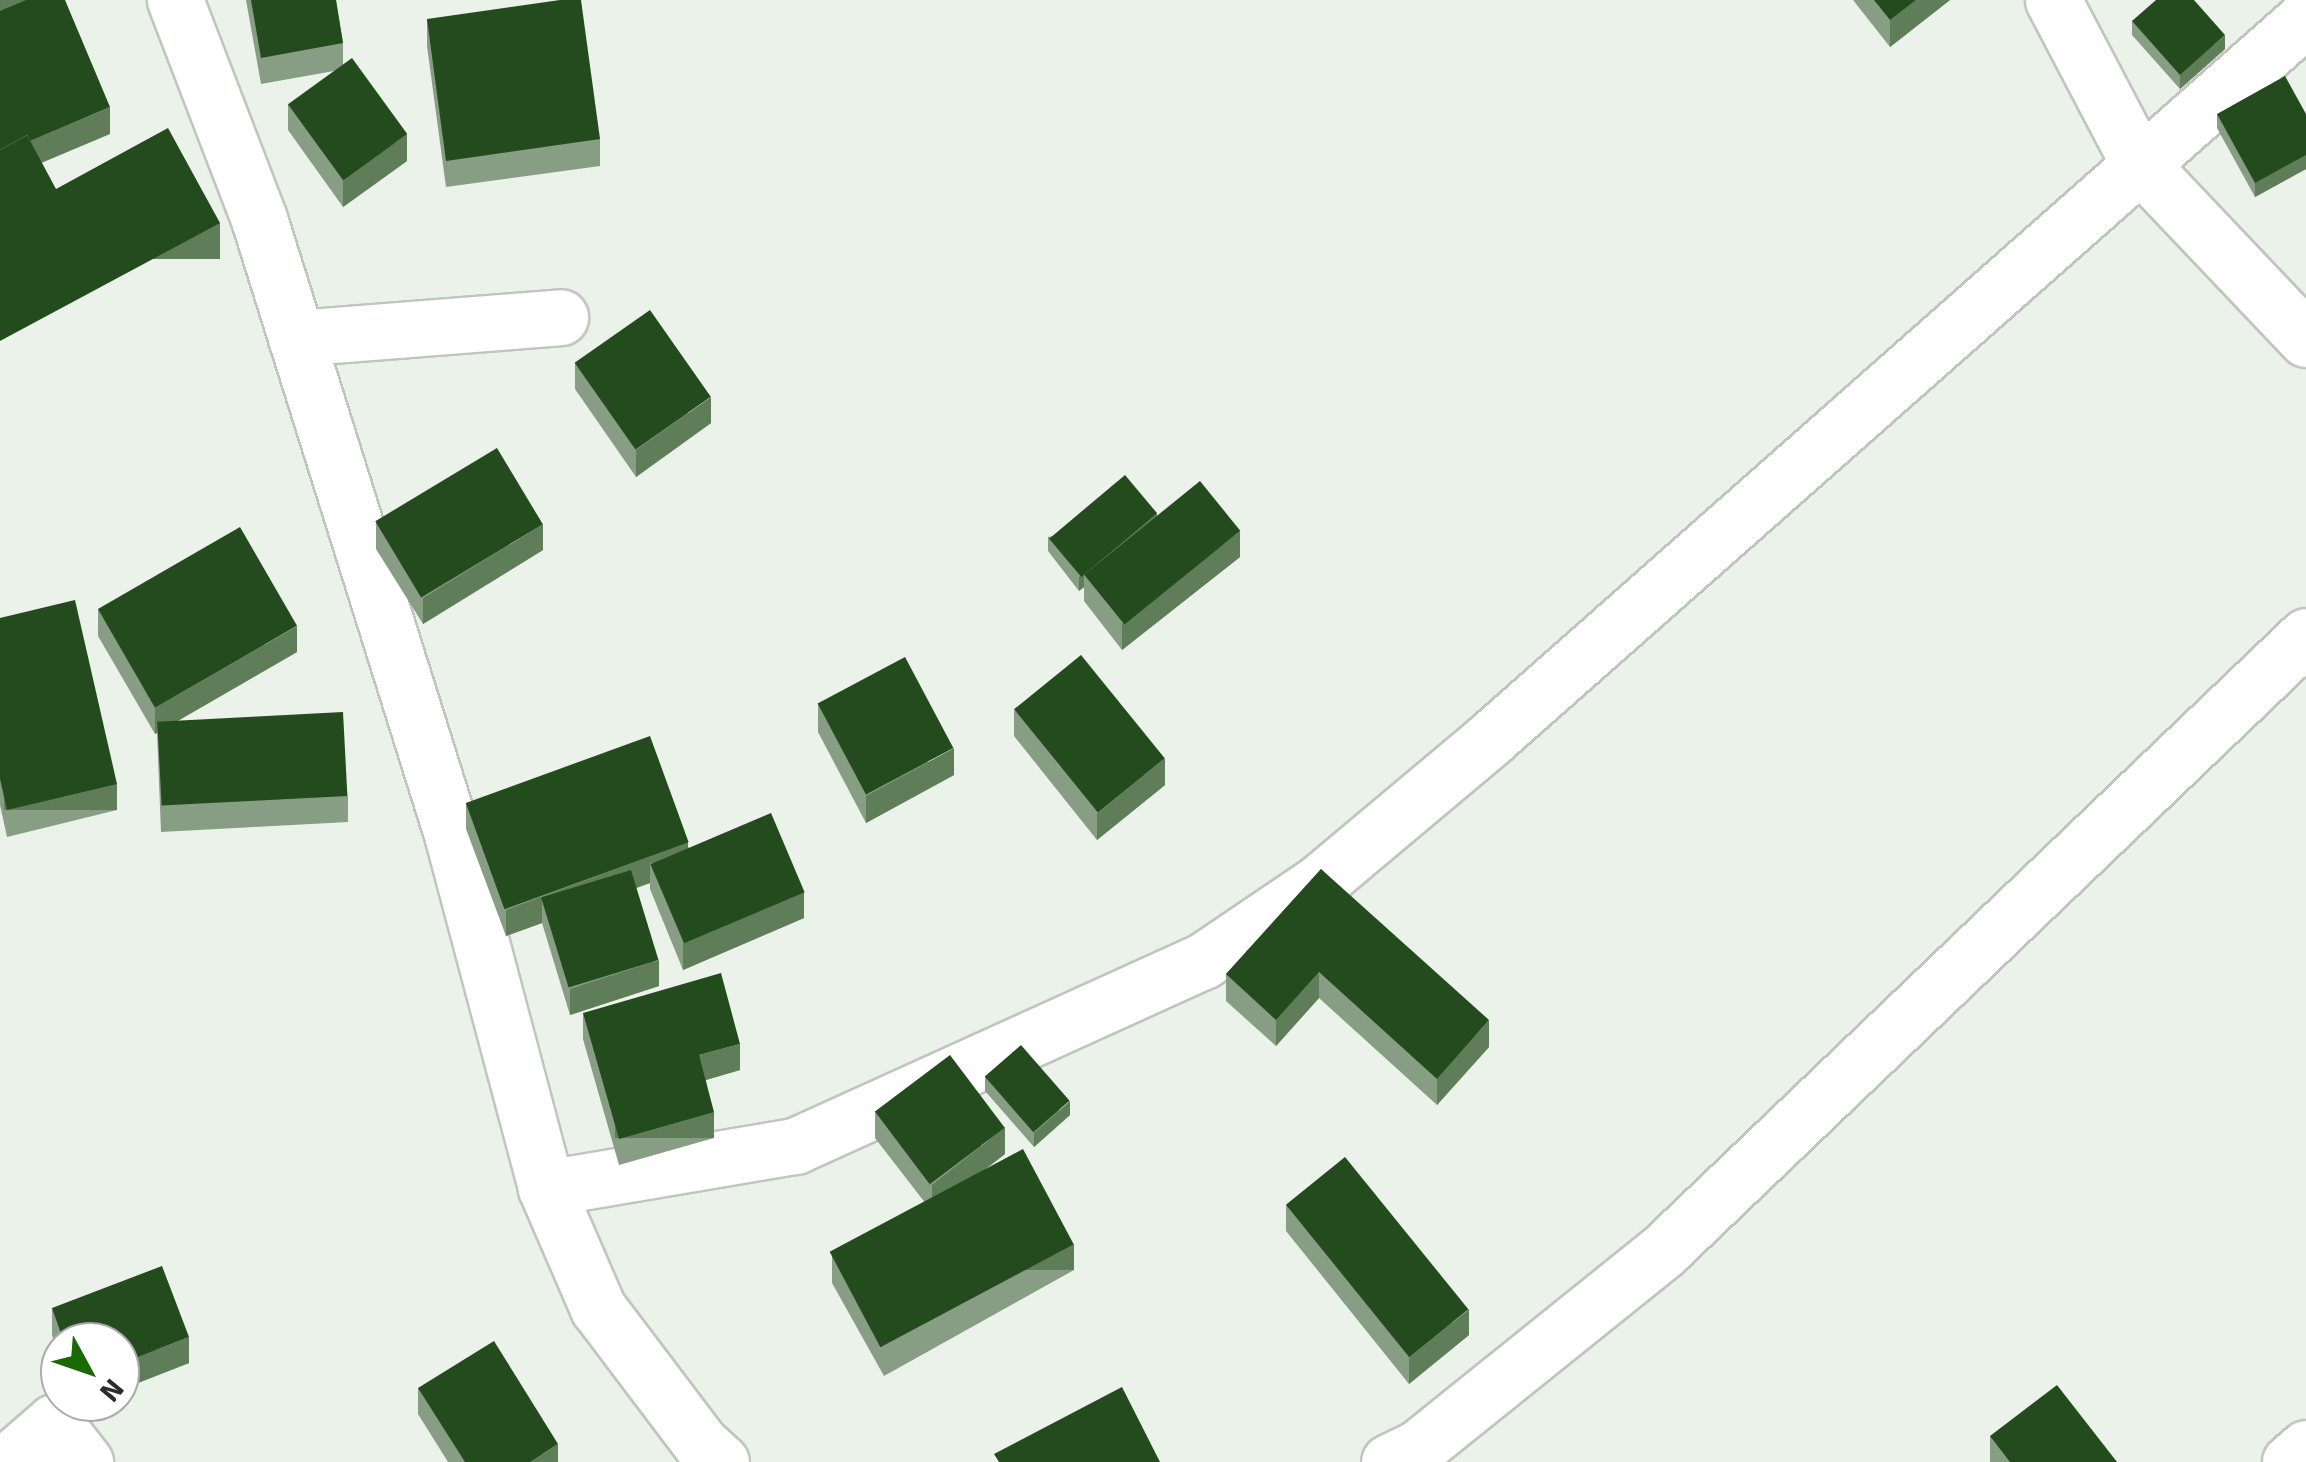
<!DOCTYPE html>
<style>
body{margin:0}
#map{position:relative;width:2306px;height:1462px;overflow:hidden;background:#ebf2ea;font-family:Signika,sans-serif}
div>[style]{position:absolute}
.roads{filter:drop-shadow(2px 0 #bfc6be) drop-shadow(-2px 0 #bfc6be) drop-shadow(0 2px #bfc6be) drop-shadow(0 -2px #bfc6be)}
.street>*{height:55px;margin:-27.5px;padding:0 27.5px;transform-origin:27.5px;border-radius:27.5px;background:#fff}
.wall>*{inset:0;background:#889e84}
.shaded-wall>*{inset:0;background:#607d5a;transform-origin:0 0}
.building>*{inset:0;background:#244b1d;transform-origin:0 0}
span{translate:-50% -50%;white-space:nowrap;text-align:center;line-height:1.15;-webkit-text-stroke:10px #fff;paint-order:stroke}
.north{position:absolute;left:40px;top:1322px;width:100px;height:100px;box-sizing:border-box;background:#fff;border:2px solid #aaabaa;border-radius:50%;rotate:130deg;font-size:28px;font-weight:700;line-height:40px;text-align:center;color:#2b2d2a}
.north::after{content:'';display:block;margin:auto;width:35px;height:45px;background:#1a6806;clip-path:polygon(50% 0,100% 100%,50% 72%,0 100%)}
</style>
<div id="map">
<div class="roads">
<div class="street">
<div style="left:175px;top:0;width:235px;rotate:69deg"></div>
<div style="left:259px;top:219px;width:645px;rotate:72.58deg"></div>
<div style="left:452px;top:834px;width:366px;rotate:75.1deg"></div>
<div style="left:546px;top:1188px;width:131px;rotate:66.6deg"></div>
<div style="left:598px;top:1308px;width:171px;rotate:52.9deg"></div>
<div style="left:701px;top:1444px;width:27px;rotate:42deg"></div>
<div style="left:2053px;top:0;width:183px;rotate:62.3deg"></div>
<div style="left:2138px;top:162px;width:244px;rotate:46.5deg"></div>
<div style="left:296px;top:338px;width:265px;rotate:-4.5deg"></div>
<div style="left:546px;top:1188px;width:253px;rotate:-9.6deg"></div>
<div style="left:795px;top:1146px;width:448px;rotate:-24.4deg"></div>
<div style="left:1203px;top:961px;width:143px;rotate:-34.1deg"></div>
<div style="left:1321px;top:881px;width:221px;rotate:-40deg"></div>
<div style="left:1490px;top:739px;width:1089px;rotate:-41.46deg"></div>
<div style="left:8px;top:1462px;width:61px;rotate:-41deg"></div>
<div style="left:54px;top:1422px;width:51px;rotate:52.2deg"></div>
<div style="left:1389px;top:1462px;width:32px;rotate:-26deg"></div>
<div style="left:1418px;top:1448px;width:316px;rotate:-38.8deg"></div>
<div style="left:1664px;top:1250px;width:888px;rotate:-43.72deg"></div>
<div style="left:2290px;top:1462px;width:21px;rotate:-41deg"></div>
</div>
</div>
<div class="wall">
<div style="clip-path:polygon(246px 0,336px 0,343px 43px,343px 64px,407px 161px,343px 207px,288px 130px,288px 104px,334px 71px,261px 84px)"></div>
<div style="clip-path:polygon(1853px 0,1950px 0,1890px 47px)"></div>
<div style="clip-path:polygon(427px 19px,600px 139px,600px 166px,446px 187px,427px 46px)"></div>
<div style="clip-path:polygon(2132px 21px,2225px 49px,2180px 89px,2132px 35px)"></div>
<div style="clip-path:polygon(2217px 114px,2306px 114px,2306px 169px,2255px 197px,2217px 128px)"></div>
<div style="clip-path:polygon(575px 363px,711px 423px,636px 477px,575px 389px)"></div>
<div style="clip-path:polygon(1157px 516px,1240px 557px,1122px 650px,1084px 601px,1084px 587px,1079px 591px,1048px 551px,1048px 537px)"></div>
<div style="clip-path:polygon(376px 523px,543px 550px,423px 624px,376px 549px)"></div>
<div style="clip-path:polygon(98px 609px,297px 652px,176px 722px,348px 796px,348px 822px,161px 832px,157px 733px,155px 734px,98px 636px)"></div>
<div style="clip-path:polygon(0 618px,117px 810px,7px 837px,0 805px)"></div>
<div style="clip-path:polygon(818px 705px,954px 775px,866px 823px,818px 732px)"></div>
<div style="clip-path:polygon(1014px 709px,1165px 785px,1097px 840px,1014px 736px)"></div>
<div style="clip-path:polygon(466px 803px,688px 847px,804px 918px,683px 970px,650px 889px,650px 883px,636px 888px,659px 986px,570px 1015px,542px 923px,506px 936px,466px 829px)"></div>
<div style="clip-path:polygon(1321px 869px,1489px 1047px,1437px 1105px,1319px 998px,1276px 1046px,1226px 1001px,1226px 974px)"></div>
<div style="clip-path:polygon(583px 1013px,740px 1070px,706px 1080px,714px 1138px,619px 1165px,583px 1039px)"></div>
<div style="clip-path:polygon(985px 1077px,1070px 1115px,1034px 1147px,985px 1091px)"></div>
<div style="clip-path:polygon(875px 1111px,1005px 1154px,980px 1173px,1074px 1270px,884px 1376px,832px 1283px,832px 1256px,926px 1204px,875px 1138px)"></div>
<div style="clip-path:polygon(1286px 1205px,1469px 1335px,1409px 1384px,1286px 1231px)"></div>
<div style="clip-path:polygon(52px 1308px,189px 1363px,120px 1390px,120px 1342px,60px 1342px,60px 1356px,52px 1335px)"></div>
<div style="clip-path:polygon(418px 1388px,558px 1462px,448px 1462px,418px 1414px)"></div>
<div style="clip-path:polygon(1990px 1436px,2117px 1462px,1990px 1462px)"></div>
</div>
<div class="shaded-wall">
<div style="clip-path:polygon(0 0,47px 0,0 16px)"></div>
<div style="clip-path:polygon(1916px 0,1950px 0,1890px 47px,1890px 20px)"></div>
<div style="clip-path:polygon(2225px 35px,2225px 49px,2180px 89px,2180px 75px)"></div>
<div style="clip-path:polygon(110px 107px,110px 134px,1px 180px,1px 153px)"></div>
<div style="clip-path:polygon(407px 134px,407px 161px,343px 207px,343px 181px)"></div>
<div style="clip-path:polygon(2306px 155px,2306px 169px,2255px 197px,2255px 183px)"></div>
<div style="left:220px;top:223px;width:36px;height:250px;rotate:90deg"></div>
<div style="clip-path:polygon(711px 397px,711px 423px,636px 477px,636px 450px)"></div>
<div style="clip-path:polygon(1157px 513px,1157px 527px,1084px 575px,1084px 587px,1079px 591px,1079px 577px)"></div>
<div style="clip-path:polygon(543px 524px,543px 550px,423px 624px,423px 598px)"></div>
<div style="clip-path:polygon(1240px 531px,1240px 557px,1122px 650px,1122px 624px)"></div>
<div style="clip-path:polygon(297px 626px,297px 652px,155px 734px,155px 708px)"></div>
<div style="clip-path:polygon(954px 748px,954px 775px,866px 823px,866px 796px)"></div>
<div style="clip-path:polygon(1165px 758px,1165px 785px,1097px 840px,1097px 814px)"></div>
<div style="left:117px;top:784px;width:26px;height:113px;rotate:90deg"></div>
<div style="clip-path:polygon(688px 842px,688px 869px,650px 863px,650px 883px,548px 920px,542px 899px,542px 923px,506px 936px,506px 910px)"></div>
<div style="clip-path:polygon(804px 892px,804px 918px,683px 970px,683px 943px)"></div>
<div style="clip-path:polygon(659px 960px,659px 986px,570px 1015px,570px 989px)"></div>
<div style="clip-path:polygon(1319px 972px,1319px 998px,1276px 1046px,1276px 1020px)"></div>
<div style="clip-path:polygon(1489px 1020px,1489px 1047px,1437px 1105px,1437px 1079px)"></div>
<div style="clip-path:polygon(740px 1044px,740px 1070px,699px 1082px,699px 1055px)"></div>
<div style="clip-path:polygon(1070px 1101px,1070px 1115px,1034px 1147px,1034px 1133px)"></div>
<div style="left:714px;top:1112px;width:26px;height:99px;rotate:90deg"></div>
<div style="clip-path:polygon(1005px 1127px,1005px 1154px,932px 1211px,932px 1185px)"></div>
<div style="left:1074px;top:1244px;width:26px;height:218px;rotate:90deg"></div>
<div style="clip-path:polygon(1469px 1309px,1469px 1335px,1409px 1384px,1409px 1358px)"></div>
<div style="clip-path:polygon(189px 1337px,189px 1363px,120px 1390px,120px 1364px)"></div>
<div style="clip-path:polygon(558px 1444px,558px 1462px,530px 1462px)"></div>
</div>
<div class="building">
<div style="clip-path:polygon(26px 0,65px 0,110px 107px,30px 141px,27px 135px,0 150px,0 11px)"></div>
<div style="clip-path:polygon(251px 0,336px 0,343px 43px,261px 58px)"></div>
<div style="clip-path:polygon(560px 0,581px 0,600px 139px,446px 161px,427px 19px)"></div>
<div style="clip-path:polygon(1874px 0,1916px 0,1890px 20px)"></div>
<div style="clip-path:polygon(2156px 0,2194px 0,2225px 35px,2180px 75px,2132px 21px)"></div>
<div style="left:352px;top:58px;width:94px;height:79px;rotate:54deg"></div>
<div style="clip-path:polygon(2285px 76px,2306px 114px,2306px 155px,2255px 183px,2217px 114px)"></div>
<div style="clip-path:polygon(168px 128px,220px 223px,0 341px,0 150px,27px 135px,56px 189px)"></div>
<div style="left:650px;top:310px;width:106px;height:92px;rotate:55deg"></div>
<div style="left:497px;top:448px;width:89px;height:142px;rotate:59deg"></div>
<div style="left:1125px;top:475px;width:50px;height:99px;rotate:50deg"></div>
<div style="left:1200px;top:481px;width:64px;height:149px;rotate:51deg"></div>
<div style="left:240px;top:527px;width:114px;height:164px;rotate:60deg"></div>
<div style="clip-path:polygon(75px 600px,117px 784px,7px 810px,0 779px,0 618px)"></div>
<div style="left:1081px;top:655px;width:133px;height:86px;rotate:51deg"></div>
<div style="left:905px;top:657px;width:103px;height:99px;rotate:62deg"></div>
<div style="left:343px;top:712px;width:84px;height:186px;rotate:87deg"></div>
<div style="left:650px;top:736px;width:113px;height:196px;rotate:70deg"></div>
<div style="left:771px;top:813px;width:86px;height:131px;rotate:67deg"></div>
<div style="clip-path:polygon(1321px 869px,1489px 1020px,1437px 1079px,1319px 972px,1276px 1020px,1226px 974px)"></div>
<div style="left:631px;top:870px;width:94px;height:94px;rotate:73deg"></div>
<div style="clip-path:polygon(721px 973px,740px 1044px,699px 1055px,714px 1112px,619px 1139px,583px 1013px)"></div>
<div style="left:1021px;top:1045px;width:74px;height:48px;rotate:49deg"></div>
<div style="left:950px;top:1055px;width:91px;height:94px;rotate:53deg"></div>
<div style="left:1023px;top:1149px;width:108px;height:219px;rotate:62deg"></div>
<div style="left:1345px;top:1157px;width:196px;height:76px;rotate:51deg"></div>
<div style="clip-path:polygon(162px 1266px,189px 1337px,120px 1364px,120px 1342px,64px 1342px,52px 1308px)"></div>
<div style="clip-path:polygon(494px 1341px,558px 1444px,530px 1462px,465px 1462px,418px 1388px)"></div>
<div style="clip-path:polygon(2057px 1385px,2117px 1462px,2010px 1462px,1990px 1436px)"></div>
<div style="clip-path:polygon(1122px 1387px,1160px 1462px,999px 1462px,994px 1454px)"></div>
</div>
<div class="north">N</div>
</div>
